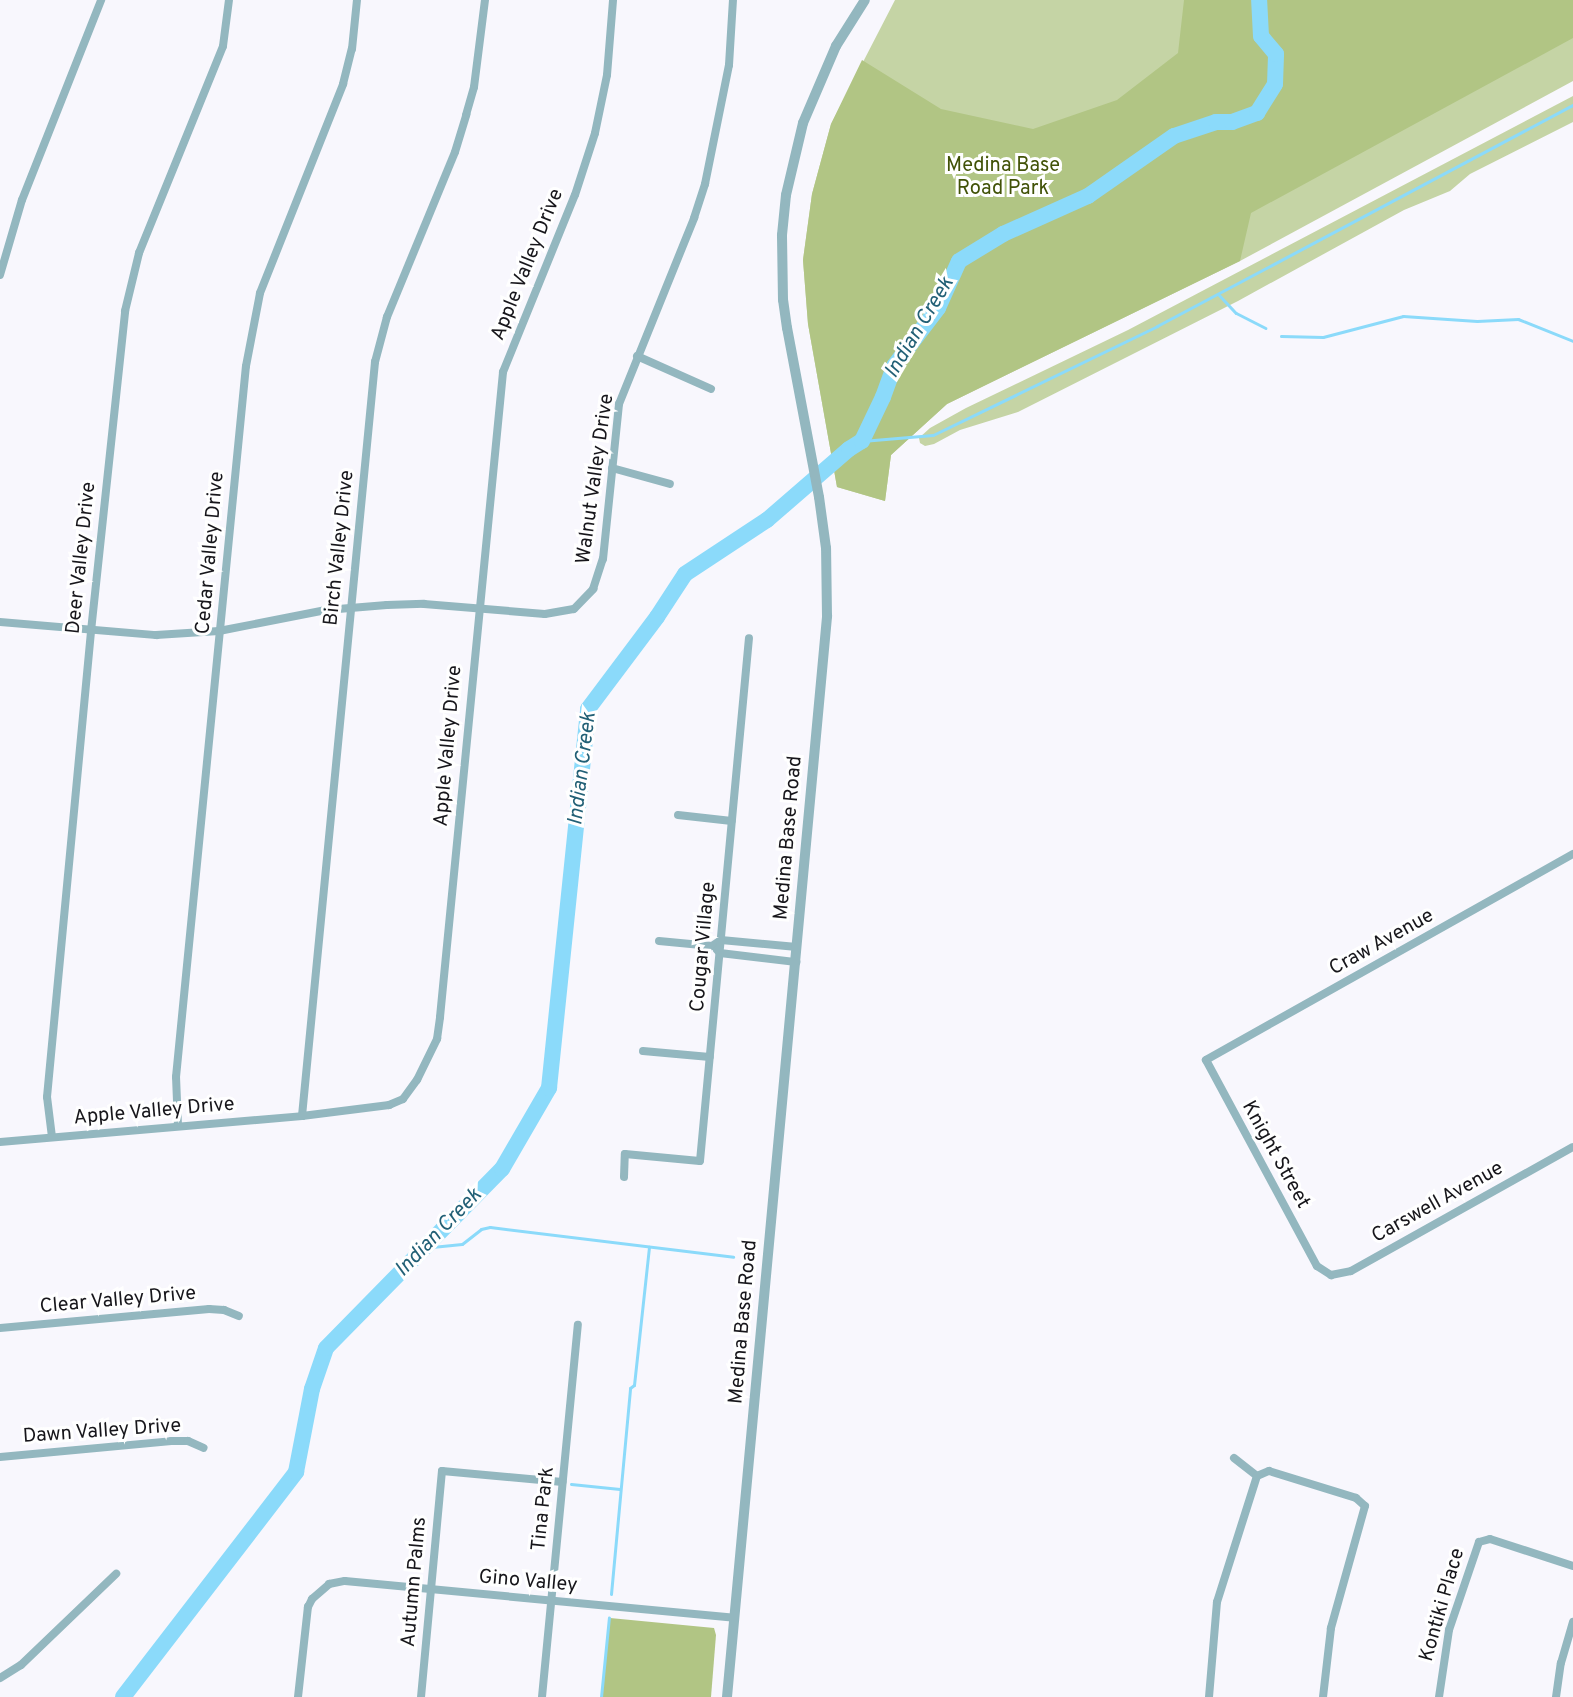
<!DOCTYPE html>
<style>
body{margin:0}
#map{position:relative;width:1573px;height:1697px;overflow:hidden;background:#f8f7fd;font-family:Overpass,sans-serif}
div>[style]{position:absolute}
.green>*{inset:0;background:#c5d4a5}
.forest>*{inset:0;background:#b1c584}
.stream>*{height:3px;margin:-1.5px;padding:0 1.5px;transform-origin:1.5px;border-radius:1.5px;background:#8bdafa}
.river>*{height:16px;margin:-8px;padding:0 8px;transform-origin:8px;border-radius:8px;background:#8bdafa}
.minor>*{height:8px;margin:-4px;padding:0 4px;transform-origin:4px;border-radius:4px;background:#93b7bf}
.tertiary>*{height:10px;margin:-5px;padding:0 5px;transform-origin:5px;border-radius:5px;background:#93b7bf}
span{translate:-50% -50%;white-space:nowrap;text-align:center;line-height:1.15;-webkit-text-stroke:6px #fff;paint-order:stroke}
.park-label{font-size:20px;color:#415207}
.street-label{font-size:20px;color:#17161b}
.water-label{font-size:21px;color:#226076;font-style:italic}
</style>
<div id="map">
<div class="green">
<div style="clip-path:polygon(895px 0,1573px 0,1573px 81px,1240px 261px,947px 404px,891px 455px,885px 501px,837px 487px,808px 324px,803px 260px,812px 194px,831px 124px)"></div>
<div style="clip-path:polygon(1573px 96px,1573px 122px,1470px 174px,1450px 191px,1404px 210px,1238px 301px,1018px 412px,960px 430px,934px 444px,925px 446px,920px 443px,919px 438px,930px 428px,966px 408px,1128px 330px)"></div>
</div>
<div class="forest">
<div style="clip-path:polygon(1184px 0,1573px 0,1573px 38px,1251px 213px,1240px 261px,947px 404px,891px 455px,885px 501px,837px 487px,808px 324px,803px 260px,812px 194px,831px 124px,862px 60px,941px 109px,1033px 129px,1117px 100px,1178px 53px)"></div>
<div style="clip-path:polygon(610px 1618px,714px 1628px,716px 1635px,711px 1697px,602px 1697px)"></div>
</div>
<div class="stream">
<div style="left:1218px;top:294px;width:26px;rotate:47deg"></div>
<div style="left:1236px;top:313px;width:33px;rotate:27deg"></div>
<div style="left:1281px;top:336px;width:42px;rotate:1.4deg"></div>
<div style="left:1323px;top:337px;width:83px;rotate:-14.7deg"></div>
<div style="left:1403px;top:316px;width:74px;rotate:3.9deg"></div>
<div style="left:1477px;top:321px;width:41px;rotate:-2.8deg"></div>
<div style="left:1518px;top:319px;width:59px;rotate:21.8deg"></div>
<div style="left:862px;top:441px;width:71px;rotate:-4.8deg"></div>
<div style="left:933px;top:435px;width:249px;rotate:-25.9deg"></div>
<div style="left:1157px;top:326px;width:471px;rotate:-28deg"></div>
<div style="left:422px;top:1248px;width:40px;rotate:-5.7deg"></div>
<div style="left:462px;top:1244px;width:24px;rotate:-38deg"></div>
<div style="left:481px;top:1229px;width:9px;rotate:-13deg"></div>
<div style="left:490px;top:1227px;width:245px;rotate:7deg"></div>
<div style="left:571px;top:1484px;width:49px;rotate:5.8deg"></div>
<div style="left:611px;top:1594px;width:207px;rotate:-84.7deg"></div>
<div style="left:630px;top:1388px;width:5px;rotate:-37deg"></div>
<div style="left:634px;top:1385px;width:139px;rotate:-83.8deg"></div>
<div style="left:601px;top:1697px;width:80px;rotate:-84.3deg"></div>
</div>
<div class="river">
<div style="left:123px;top:1697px;width:284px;rotate:-52.4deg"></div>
<div style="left:296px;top:1472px;width:85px;rotate:-79.1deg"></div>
<div style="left:312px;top:1389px;width:43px;rotate:-71.1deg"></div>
<div style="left:326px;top:1348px;width:251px;rotate:-45.5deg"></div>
<div style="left:502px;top:1169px;width:94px;rotate:-59.9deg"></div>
<div style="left:549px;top:1088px;width:381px;rotate:-84.1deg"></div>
<div style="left:588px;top:709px;width:115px;rotate:-53.1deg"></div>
<div style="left:657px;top:617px;width:51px;rotate:-56.9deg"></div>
<div style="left:685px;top:574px;width:98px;rotate:-33.4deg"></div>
<div style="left:767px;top:520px;width:108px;rotate:-40.9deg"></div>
<div style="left:849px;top:449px;width:15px;rotate:-32deg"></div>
<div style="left:862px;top:441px;width:49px;rotate:-64.5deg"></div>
<div style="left:883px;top:397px;width:33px;rotate:-70deg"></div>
<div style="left:894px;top:366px;width:73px;rotate:-52.8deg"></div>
<div style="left:938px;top:308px;width:51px;rotate:-65.9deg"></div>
<div style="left:959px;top:261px;width:52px;rotate:-31.5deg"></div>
<div style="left:1003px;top:234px;width:93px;rotate:-24.1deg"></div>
<div style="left:1088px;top:196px;width:105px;rotate:-34.9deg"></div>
<div style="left:1174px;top:136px;width:44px;rotate:-18.4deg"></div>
<div style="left:1216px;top:122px;width:16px"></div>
<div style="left:1232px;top:122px;width:27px;rotate:-20deg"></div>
<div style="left:1257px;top:113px;width:34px;rotate:-58deg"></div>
<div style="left:1275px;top:84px;width:30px;rotate:-88deg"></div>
<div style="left:1276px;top:54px;width:23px;rotate:-130deg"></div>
<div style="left:1261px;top:36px;width:36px;rotate:-93deg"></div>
</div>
<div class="minor">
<div style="left:0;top:275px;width:78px;rotate:-73.7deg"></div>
<div style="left:22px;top:200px;width:215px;rotate:-68.4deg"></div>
<div style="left:637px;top:356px;width:81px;rotate:24deg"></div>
<div style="left:612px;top:468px;width:60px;rotate:15.4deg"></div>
<div style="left:0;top:622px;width:157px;rotate:4.8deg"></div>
<div style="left:156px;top:635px;width:63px;rotate:-3.6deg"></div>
<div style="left:219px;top:631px;width:109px;rotate:-11.1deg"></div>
<div style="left:326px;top:610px;width:61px;rotate:-4.7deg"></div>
<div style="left:387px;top:605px;width:37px;rotate:-2deg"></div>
<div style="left:424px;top:604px;width:121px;rotate:4.7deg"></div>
<div style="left:545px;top:614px;width:29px;rotate:-10deg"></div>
<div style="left:574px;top:609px;width:28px;rotate:-46deg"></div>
<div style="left:593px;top:589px;width:32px;rotate:-72deg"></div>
<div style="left:603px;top:559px;width:156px;rotate:-84.1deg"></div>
<div style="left:619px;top:404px;width:201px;rotate:-68deg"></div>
<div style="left:694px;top:218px;width:36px;rotate:-72deg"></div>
<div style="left:705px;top:184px;width:121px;rotate:-78.6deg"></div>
<div style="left:729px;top:65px;width:65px;rotate:-86.5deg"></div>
<div style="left:678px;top:815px;width:54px;rotate:6.3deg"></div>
<div style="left:1573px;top:854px;width:421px;rotate:150.7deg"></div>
<div style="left:1206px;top:1060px;width:234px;rotate:61.7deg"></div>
<div style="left:1317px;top:1266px;width:17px;rotate:33deg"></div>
<div style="left:1331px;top:1275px;width:20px;rotate:-11deg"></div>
<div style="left:1351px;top:1271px;width:254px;rotate:-29.2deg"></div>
<div style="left:659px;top:941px;width:53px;rotate:5.4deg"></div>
<div style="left:712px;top:946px;width:11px;rotate:-34deg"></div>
<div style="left:721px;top:940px;width:76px;rotate:5.3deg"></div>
<div style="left:717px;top:950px;width:4px;rotate:45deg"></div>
<div style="left:720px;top:953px;width:77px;rotate:6.8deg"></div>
<div style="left:643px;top:1051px;width:67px;rotate:5.1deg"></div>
<div style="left:302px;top:1116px;width:758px;rotate:-84.47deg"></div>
<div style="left:375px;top:362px;width:47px;rotate:-75.1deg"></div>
<div style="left:387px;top:317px;width:178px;rotate:-67.6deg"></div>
<div style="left:455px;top:152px;width:39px;rotate:-73deg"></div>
<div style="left:466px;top:115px;width:29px;rotate:-74deg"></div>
<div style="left:474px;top:87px;width:88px;rotate:-82.8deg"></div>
<div style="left:178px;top:1126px;width:49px;rotate:-92.3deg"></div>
<div style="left:176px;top:1077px;width:714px;rotate:-84.38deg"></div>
<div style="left:246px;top:366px;width:74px;rotate:-79.1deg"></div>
<div style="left:260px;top:293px;width:225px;rotate:-68.3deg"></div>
<div style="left:343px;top:84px;width:36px;rotate:-76deg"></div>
<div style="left:352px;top:49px;width:49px;rotate:-84.2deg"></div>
<div style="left:52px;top:1137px;width:40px;rotate:-97.1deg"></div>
<div style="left:47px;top:1097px;width:468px;rotate:-84.6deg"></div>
<div style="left:91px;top:631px;width:322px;rotate:-83.9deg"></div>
<div style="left:125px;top:311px;width:60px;rotate:-76.4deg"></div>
<div style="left:139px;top:253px;width:223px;rotate:-67.9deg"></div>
<div style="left:223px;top:46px;width:46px;rotate:-82.6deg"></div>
<div style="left:0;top:1142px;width:303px;rotate:-4.9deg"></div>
<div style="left:302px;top:1116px;width:88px;rotate:-7.2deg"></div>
<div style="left:389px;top:1105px;width:15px;rotate:-23deg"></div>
<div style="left:403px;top:1099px;width:24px;rotate:-54deg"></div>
<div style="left:417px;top:1080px;width:46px;rotate:-64deg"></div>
<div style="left:437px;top:1039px;width:22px;rotate:-82deg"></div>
<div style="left:440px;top:1017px;width:648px;rotate:-84.42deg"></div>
<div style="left:503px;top:372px;width:191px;rotate:-67.9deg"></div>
<div style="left:575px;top:195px;width:65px;rotate:-72.1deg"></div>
<div style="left:595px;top:133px;width:59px;rotate:-78.3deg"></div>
<div style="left:607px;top:75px;width:75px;rotate:-85.4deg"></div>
<div style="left:624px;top:1177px;width:23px;rotate:-88deg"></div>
<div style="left:625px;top:1154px;width:75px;rotate:5.3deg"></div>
<div style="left:700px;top:1161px;width:525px;rotate:-84.65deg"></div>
<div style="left:0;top:1328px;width:210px;rotate:-5.2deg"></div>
<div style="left:209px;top:1309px;width:15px;rotate:4deg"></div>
<div style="left:224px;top:1310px;width:16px;rotate:22deg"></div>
<div style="left:0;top:1457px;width:172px;rotate:-5.3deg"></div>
<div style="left:171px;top:1441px;width:17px"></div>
<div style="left:188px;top:1441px;width:17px;rotate:24deg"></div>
<div style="left:1234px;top:1458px;width:29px;rotate:38deg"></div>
<div style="left:0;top:1678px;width:25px;rotate:-32deg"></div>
<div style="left:21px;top:1665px;width:132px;rotate:-43.8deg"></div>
<div style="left:298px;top:1697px;width:91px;rotate:-83.7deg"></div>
<div style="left:308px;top:1607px;width:9px;rotate:-63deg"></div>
<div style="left:312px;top:1599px;width:23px;rotate:-41deg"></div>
<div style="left:329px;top:1584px;width:16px;rotate:-11deg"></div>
<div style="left:345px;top:1581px;width:391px;rotate:5.4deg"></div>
<div style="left:421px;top:1697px;width:227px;rotate:-84.7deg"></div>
<div style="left:442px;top:1471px;width:121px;rotate:5.2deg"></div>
<div style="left:542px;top:1697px;width:374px;rotate:-84.5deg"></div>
<div style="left:1209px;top:1697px;width:95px;rotate:-85.2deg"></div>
<div style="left:1217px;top:1602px;width:132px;rotate:-72.4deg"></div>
<div style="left:1257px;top:1476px;width:13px;rotate:-23deg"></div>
<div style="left:1269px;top:1471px;width:91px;rotate:17.2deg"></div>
<div style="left:1356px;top:1498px;width:12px;rotate:42deg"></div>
<div style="left:1365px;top:1506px;width:127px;rotate:105.6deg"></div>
<div style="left:1331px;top:1628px;width:69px;rotate:96.6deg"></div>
<div style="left:1439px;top:1697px;width:68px;rotate:-81.5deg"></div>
<div style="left:1449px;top:1630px;width:93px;rotate:-71.2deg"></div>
<div style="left:1479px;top:1542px;width:11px;rotate:-15deg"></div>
<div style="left:1490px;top:1539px;width:87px;rotate:18deg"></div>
<div style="left:1556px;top:1697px;width:34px;rotate:-82deg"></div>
<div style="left:1561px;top:1663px;width:43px;rotate:-73.7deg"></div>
</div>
<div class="tertiary">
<div style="left:727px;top:1697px;width:1086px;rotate:-84.71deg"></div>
<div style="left:827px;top:616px;width:68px;rotate:-90.8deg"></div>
<div style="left:826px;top:548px;width:51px;rotate:-97.8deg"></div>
<div style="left:819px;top:497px;width:172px;rotate:-100.7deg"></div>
<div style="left:787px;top:328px;width:28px;rotate:-98deg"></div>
<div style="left:783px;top:300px;width:65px;rotate:-90.9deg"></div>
<div style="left:782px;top:235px;width:40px;rotate:-84.3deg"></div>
<div style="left:786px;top:195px;width:74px;rotate:-76.7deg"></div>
<div style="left:803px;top:123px;width:84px;rotate:-66.8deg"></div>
<div style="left:836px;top:46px;width:54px;rotate:-57.8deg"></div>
</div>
<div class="park-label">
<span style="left:1003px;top:178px">Medina Base<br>Road Park</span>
</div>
<div class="street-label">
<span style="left:528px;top:265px;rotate:-68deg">Apple Valley Drive</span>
<span style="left:596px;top:479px;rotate:-82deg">Walnut Valley Drive</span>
<span style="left:340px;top:548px;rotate:-84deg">Birch Valley Drive</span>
<span style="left:211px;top:553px;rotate:-85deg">Cedar Valley Drive</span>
<span style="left:82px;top:558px;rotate:-84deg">Deer Valley Drive</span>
<span style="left:449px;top:746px;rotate:-85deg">Apple Valley Drive</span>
<span style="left:789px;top:838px;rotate:-85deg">Medina Base Road</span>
<span style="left:1382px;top:943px;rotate:-29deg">Craw Avenue</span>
<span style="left:704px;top:947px;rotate:-85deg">Cougar Village</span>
<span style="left:154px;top:1112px;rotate:-5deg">Apple Valley Drive</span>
<span style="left:1275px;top:1155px;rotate:61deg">Knight Street</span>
<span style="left:1438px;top:1203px;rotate:-29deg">Carswell Avenue</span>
<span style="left:118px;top:1301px;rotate:-5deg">Clear Valley Drive</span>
<span style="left:744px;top:1322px;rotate:-85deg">Medina Base Road</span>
<span style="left:102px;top:1432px;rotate:-4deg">Dawn Valley Drive</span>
<span style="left:544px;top:1509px;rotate:-84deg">Tina Park</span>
<span style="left:415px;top:1582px;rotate:-85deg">Autumn Palms</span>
<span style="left:528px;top:1582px;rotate:5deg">Gino Valley</span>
<span style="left:1443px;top:1605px;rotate:-74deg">Kontiki Place</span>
</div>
<div class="water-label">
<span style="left:920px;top:328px;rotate:-59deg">Indian Creek</span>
<span style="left:583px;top:769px;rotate:-83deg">Indian Creek</span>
<span style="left:439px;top:1233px;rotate:-46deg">Indian Creek</span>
</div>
</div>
